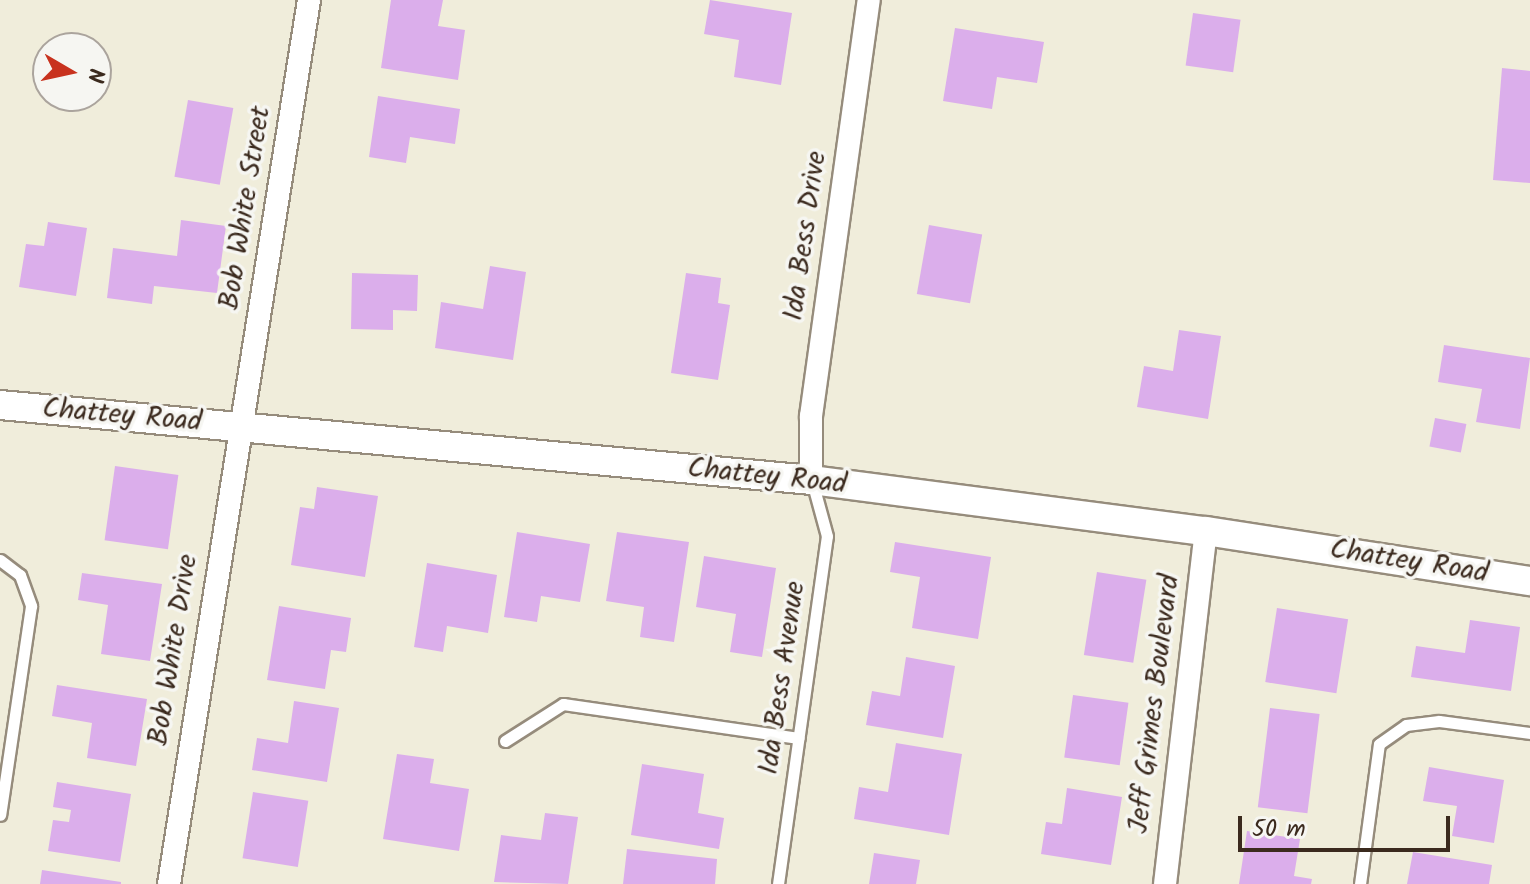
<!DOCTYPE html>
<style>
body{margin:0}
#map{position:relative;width:1530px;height:884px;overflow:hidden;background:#f0eddb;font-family:Kalam,sans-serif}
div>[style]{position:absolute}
.building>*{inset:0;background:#dbaeeb;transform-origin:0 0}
.roads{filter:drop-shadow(2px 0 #968c7c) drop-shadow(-2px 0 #968c7c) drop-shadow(0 2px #968c7c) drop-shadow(0 -2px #968c7c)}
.service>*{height:11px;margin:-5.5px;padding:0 5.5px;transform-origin:5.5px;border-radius:5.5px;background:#fff}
.minor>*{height:22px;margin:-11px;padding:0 11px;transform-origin:11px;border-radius:11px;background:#fff}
.tertiary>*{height:28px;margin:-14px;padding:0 14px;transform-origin:14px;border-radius:14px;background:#fff}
span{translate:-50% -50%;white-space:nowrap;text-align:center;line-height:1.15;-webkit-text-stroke:7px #f6f6f2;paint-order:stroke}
.street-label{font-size:28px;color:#3b2a1e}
.north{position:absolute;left:32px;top:32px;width:80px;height:80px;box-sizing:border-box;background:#f6f6f2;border:2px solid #aba49d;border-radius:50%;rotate:99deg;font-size:22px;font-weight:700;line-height:32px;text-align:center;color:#3b2a1e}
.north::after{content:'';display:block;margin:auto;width:28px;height:36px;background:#c8321e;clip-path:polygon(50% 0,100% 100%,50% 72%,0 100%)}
.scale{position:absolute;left:1238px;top:816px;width:212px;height:36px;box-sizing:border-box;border:4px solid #3b2a1e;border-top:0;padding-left:10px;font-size:24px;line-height:28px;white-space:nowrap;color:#3b2a1e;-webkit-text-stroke:6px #f6f6f2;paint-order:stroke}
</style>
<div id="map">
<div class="building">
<div style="clip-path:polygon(391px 0,443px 0,438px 26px,465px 30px,458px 80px,381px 68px)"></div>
<div style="clip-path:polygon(710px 0,792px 13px,781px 85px,734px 77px,739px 40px,704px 34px)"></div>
<div style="left:1193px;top:13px;width:48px;height:53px;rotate:8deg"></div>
<div style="clip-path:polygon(955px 28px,1044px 42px,1037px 83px,997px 77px,992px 109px,943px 101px)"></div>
<div style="clip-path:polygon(1502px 68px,1530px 71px,1530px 183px,1493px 180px)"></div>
<div style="clip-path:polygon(378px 96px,460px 109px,455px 144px,410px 137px,406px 163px,369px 157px)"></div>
<div style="left:188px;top:100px;width:46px;height:78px;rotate:10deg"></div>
<div style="clip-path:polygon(181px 220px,226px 226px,217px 293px,154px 286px,152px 304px,107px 298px,113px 248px,177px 256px)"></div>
<div style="clip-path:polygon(48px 222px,87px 228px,76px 296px,19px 287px,26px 244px,44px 246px)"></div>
<div style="left:929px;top:225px;width:54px;height:70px;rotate:10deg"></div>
<div style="clip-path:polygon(490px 266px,526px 272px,513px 360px,435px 348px,441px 302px,483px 309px)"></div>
<div style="clip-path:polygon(352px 273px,418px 275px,417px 311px,393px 310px,393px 330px,351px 329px)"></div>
<div style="clip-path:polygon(686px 273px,721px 278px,718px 303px,730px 305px,718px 380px,671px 373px)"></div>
<div style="clip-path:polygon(1179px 330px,1221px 336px,1208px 419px,1137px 407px,1144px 366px,1173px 371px)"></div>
<div style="clip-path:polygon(1444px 345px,1530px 358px,1520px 429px,1476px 422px,1482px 389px,1438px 382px)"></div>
<div style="left:1435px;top:418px;width:32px;height:29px;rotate:11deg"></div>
<div style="left:115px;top:466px;width:64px;height:75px;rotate:8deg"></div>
<div style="clip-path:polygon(317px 487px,378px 496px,365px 577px,291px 565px,300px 507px,314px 509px)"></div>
<div style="clip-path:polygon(517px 532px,590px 544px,580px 602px,541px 596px,537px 622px,504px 617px)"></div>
<div style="clip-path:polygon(617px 532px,689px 542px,674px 642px,640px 637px,644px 607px,606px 601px)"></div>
<div style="clip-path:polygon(895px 542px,991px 557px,978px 639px,912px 628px,920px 577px,890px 572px)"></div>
<div style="clip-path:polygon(704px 556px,776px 568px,762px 657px,730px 652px,736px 614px,696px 607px)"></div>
<div style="clip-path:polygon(427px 563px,497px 575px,488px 633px,447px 626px,443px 652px,414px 647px)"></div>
<div style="left:1097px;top:572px;width:50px;height:84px;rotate:9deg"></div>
<div style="clip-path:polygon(82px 573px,162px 584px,150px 661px,101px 654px,108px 605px,78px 600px)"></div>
<div style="clip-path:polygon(279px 606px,351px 618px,346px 652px,331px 650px,325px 689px,267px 680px)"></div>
<div style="left:1277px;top:608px;width:72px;height:75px;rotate:9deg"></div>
<div style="clip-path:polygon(1470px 620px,1520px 627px,1511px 691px,1411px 677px,1416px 646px,1465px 653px)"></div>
<div style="clip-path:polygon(906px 657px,955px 666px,943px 738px,866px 725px,872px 691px,900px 696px)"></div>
<div style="clip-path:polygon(57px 685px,147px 699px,136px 766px,87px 758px,92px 723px,52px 716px)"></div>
<div style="left:1073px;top:695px;width:56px;height:63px;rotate:8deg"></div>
<div style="clip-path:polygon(294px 701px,339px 708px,327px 782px,252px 770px,257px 738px,288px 743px)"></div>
<div style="left:1270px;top:708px;width:50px;height:100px;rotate:7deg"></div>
<div style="clip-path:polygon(896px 743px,962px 754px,949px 835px,854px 819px,859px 787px,888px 792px)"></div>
<div style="clip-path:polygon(397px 754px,434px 759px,430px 783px,469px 789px,459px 851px,383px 839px)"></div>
<div style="clip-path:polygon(642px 764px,704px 774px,698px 813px,724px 818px,719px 849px,631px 835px)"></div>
<div style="clip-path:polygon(1429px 767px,1504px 780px,1494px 843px,1452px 836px,1457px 806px,1423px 801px)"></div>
<div style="clip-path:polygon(57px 782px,131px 794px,120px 862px,48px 851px,53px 820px,69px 822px,71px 810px,53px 807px)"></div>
<div style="clip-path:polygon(1067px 788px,1122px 797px,1111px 865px,1041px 854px,1046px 822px,1062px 824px)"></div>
<div style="left:253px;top:792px;width:56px;height:67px;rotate:9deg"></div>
<div style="clip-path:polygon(545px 813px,578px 817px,568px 884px,494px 882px,501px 835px,541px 840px)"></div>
<div style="clip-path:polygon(1247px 831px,1300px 839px,1294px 876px,1312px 879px,1311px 884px,1239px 884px)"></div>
<div style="clip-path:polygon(627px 849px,717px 859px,715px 884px,623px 884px)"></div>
<div style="clip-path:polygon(1413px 852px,1492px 865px,1489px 884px,1407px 884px)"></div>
<div style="clip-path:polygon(874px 853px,920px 860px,916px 884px,869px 884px)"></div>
<div style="clip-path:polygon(42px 870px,121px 882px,121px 884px,40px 884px)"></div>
</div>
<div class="roads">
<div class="service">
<div style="left:0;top:560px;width:25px;rotate:37deg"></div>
<div style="left:20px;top:575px;width:33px;rotate:70deg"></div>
<div style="left:31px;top:606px;width:211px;rotate:98.4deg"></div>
<div style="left:505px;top:741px;width:69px;rotate:-32.5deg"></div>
<div style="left:563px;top:704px;width:238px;rotate:8.2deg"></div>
<div style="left:778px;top:884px;width:351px;rotate:-82deg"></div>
<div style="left:827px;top:536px;width:57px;rotate:-105.3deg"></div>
<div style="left:1360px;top:884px;width:141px;rotate:-82.3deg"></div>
<div style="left:1379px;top:744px;width:33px;rotate:-35deg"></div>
<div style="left:1406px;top:725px;width:33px;rotate:-7deg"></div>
<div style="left:1439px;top:721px;width:92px;rotate:7.5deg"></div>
</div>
<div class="minor">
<div style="left:811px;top:480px;width:64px;rotate:-90deg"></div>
<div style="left:811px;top:416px;width:420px;rotate:-82.1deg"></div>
<div style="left:169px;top:884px;width:895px;rotate:-81deg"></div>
<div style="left:1165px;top:884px;width:355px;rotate:-83.4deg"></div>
</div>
<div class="tertiary">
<div style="left:0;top:405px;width:814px;rotate:5.28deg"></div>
<div style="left:811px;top:480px;width:398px;rotate:7.4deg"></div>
<div style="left:1206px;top:531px;width:328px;rotate:8.8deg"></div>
</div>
</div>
<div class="street-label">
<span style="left:246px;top:208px;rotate:-81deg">Bob White Street</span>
<span style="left:806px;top:236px;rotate:-82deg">Ida Bess Drive</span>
<span style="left:122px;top:416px;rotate:5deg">Chattey Road</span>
<span style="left:767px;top:477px;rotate:6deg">Chattey Road</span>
<span style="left:1409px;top:562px;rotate:9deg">Chattey Road</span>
<span style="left:174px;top:650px;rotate:-81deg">Bob White Drive</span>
<span style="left:783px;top:678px;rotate:-82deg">Ida Bess Avenue</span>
<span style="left:1155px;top:704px;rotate:-83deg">Jeff Grimes Boulevard</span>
</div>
<div class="north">N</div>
<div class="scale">50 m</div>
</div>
